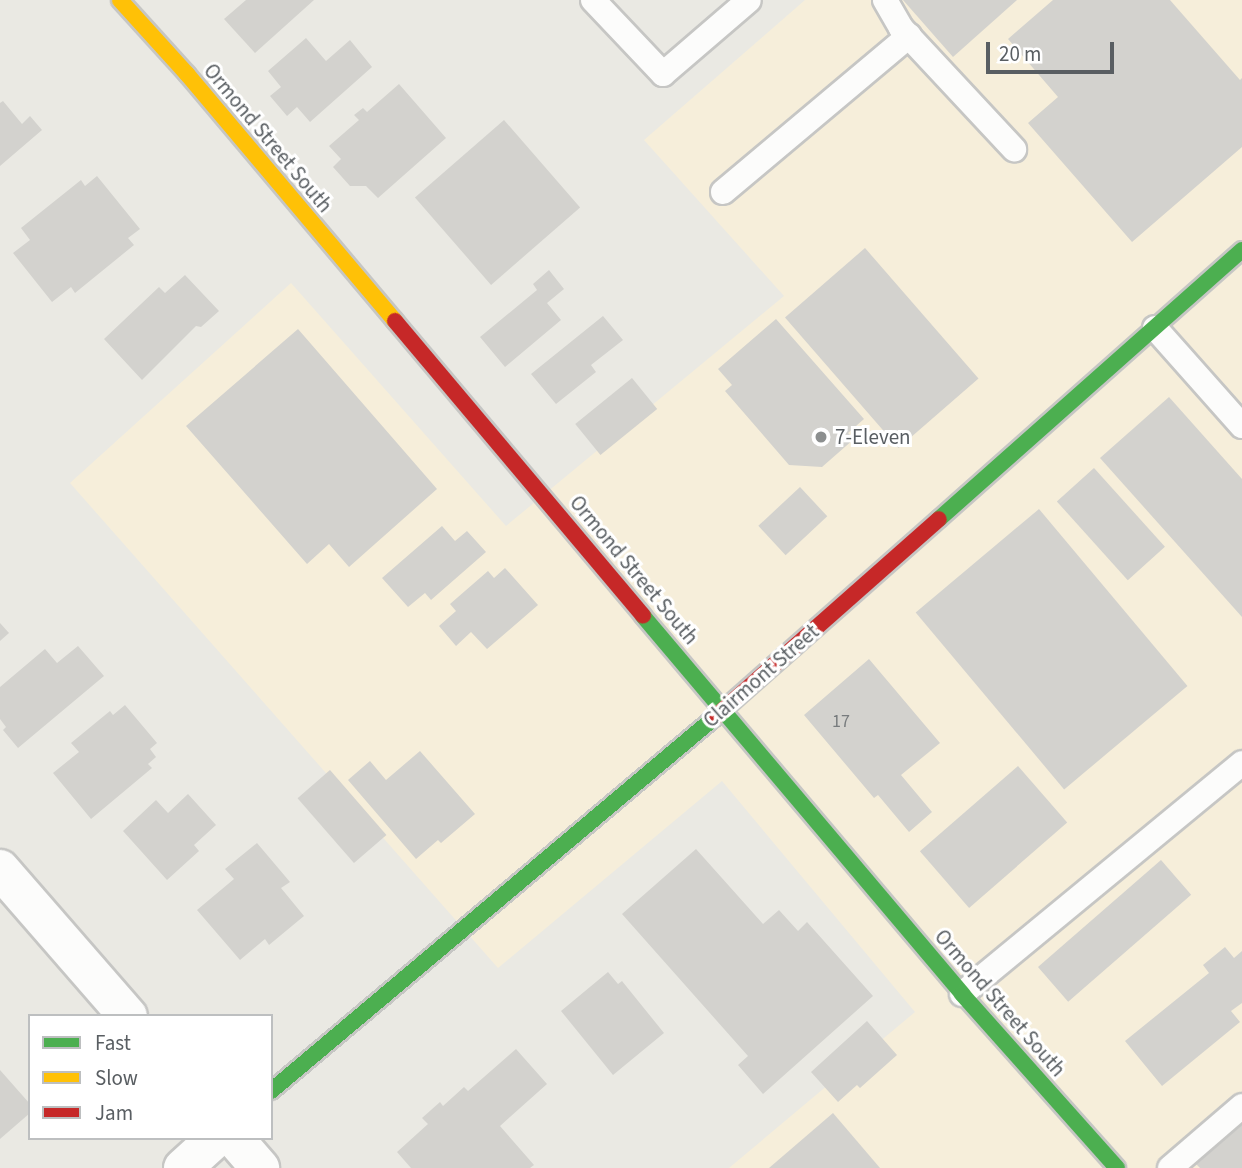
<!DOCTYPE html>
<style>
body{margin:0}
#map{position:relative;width:1242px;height:1168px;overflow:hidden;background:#eae9e3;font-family:"Source Sans 3",sans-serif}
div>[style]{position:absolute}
.commercial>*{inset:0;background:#f6eeda}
.building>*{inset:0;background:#d3d2ce;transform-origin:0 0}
.roads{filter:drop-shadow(2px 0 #c6c6c4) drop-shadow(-2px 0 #c6c6c4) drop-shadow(0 2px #c6c6c4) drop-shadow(0 -2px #c6c6c4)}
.lane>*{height:24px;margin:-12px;padding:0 12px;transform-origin:12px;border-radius:12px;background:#fcfcfb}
.street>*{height:38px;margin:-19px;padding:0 19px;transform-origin:19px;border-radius:19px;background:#fcfcfb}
.fast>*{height:16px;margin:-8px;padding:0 8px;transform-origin:8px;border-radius:8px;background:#4caf50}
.slow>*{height:16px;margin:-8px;padding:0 8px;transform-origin:8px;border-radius:8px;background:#ffc107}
.jam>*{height:16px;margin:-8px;padding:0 8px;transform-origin:8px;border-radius:8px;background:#c62828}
.dots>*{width:19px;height:19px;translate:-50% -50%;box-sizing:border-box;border:4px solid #fff;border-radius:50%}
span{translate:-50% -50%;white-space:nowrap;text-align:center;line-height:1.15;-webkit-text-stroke:6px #fff;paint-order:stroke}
.number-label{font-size:18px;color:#787c7e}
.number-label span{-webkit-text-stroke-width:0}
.street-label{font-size:21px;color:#595e62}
.poi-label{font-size:21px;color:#595e62}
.left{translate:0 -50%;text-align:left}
.legend{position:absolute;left:28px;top:1014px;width:245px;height:126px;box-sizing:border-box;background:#fff;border:2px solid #bdbfc0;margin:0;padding:9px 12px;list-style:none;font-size:21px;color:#595e62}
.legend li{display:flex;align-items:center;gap:14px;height:35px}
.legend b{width:35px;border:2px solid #bdbfc0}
.scale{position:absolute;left:986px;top:42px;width:128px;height:32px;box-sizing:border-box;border:4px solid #595e62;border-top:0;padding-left:9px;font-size:21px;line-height:24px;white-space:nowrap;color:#595e62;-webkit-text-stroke:5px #fff;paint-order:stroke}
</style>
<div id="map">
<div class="commercial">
<div style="clip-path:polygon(805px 0,1242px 0,1242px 1168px,729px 1168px,915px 1012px,722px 781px,498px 968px,70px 483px,291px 283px,506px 526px,784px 296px,644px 140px)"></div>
</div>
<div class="building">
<div style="clip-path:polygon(246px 0,314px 0,255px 53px,224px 19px)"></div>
<div style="clip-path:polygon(903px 0,1017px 0,953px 57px)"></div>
<div style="clip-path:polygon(1053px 0,1170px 0,1240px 80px,1242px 78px,1242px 147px,1132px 242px,1028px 123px,1058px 97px,1008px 39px)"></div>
<div style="clip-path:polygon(306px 38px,326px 61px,350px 40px,372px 67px,310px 122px,297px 107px,287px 116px,270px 96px,281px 87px,268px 71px)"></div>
<div style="clip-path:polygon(399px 84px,446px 138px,378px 198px,366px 186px,350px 186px,333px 167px,341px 159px,329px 146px,359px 120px,354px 115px,363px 108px,367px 112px)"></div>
<div style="clip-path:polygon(3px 101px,22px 124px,30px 116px,42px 130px,0 166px,0 103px)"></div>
<div style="left:504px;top:120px;width:116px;height:118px;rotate:49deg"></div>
<div style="clip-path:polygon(97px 176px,140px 229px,128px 238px,134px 245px,75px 293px,71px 287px,52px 302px,13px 253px,30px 240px,21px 228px,81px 180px,85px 186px)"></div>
<div style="left:865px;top:248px;width:173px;height:106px;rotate:49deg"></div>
<div style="clip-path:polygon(549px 270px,564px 289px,547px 303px,561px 320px,505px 367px,480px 337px,537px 290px,533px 284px)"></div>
<div style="clip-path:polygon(185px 275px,219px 311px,201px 327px,196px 326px,142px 380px,104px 339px,159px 287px,165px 293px)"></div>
<div style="clip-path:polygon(603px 316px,623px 340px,591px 365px,596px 372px,556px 404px,531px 374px)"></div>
<div style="clip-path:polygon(776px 319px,864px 419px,848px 433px,854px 439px,822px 467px,789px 465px,725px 391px,732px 385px,718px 369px)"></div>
<div style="clip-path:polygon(298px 329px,437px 489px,349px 567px,329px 544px,307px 564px,186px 426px)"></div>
<div style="left:632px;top:378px;width:40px;height:73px;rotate:51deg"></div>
<div style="clip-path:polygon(1169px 397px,1242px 479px,1242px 617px,1100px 458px)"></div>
<div style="left:1094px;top:468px;width:106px;height:50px;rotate:48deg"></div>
<div style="left:800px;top:487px;width:40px;height:57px;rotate:47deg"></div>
<div style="left:1039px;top:509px;width:231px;height:161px;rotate:50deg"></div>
<div style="clip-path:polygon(442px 526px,455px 541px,467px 531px,486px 552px,431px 600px,425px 593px,408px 607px,382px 578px)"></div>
<div style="clip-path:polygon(505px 568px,538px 605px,487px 649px,471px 632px,456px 646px,439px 626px,456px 611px,450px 604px,488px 571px,494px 578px)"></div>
<div style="clip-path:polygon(0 623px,9px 633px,0 641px)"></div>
<div style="clip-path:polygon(78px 646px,104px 676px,18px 748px,3px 730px,6px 727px,0 719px,0 687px,45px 649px,57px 663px)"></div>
<div style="clip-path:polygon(869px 659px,940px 743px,901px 775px,932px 812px,909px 832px,878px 795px,874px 798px,804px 715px)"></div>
<div style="clip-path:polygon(125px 705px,157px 743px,150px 749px,156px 757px,148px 764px,152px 768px,91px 819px,53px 773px,79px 752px,71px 743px,110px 711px,113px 715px)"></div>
<div style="clip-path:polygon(420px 751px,475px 814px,441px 843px,438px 840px,416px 859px,348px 780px,370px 761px,386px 780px)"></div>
<div style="left:1018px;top:766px;width:75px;height:130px;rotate:49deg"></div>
<div style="left:330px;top:770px;width:86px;height:43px;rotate:49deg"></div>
<div style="clip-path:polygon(188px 794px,216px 825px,194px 845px,199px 851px,167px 880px,123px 831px,156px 800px,168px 813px)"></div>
<div style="clip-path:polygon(257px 843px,290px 882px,281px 888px,304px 916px,269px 945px,265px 939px,240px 960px,197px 910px,234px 879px,225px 869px)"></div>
<div style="clip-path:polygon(696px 849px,763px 924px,779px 910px,798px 931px,807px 922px,873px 996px,763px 1094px,738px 1065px,748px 1056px,622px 914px)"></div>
<div style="left:1161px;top:860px;width:46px;height:163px;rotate:49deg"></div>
<div style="clip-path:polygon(1225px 947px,1234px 958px,1242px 951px,1242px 1003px,1231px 1011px,1240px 1022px,1162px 1086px,1125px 1041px,1209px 973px,1203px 965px)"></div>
<div style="clip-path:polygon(608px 972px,618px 984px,622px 981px,664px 1033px,613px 1075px,561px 1011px)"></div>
<div style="clip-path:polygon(867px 1021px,897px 1055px,860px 1088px,857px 1085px,838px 1102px,811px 1072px)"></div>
<div style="clip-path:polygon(516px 1049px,547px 1084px,500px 1126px,534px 1165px,530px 1168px,411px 1168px,397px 1152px,428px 1124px,422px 1118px,440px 1102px,443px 1106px,464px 1087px,468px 1091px)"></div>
<div style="clip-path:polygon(0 1070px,30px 1104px,30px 1113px,0 1139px)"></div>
<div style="clip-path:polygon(833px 1113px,880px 1168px,769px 1168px)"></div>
<div style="clip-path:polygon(1242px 1125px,1242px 1168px,1200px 1168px,1196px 1164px)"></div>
</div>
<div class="roads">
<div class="lane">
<div style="left:593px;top:0;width:102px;rotate:46.6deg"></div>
<div style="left:663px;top:74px;width:113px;rotate:-40.7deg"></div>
<div style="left:885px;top:0;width:32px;rotate:60deg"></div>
<div style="left:901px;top:28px;width:166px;rotate:47deg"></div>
<div style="left:723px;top:192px;width:243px;rotate:-40deg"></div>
<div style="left:1155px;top:328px;width:131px;rotate:48.4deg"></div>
<div style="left:962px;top:994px;width:363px;rotate:-39.5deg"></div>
<div style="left:1170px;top:1168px;width:95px;rotate:-40.7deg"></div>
</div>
<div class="street">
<div style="left:0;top:869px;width:195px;rotate:49deg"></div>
<div style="left:234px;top:1138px;width:40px;rotate:49deg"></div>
<div style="left:183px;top:1168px;width:45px;rotate:-42.3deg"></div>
</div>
<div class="fast">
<div style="left:939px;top:519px;width:405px;rotate:-41.6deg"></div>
<div style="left:643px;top:616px;width:495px;rotate:49.8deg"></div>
<div style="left:962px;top:994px;width:233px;rotate:48.3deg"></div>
<div style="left:271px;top:1091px;width:579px;rotate:-40.1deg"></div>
</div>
<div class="slow">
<div style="left:120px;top:0;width:100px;rotate:47.8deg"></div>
<div style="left:187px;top:74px;width:323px;rotate:49.9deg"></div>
</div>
<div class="jam">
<div style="left:395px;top:321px;width:385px;rotate:49.9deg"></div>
<div style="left:714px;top:718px;width:300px;rotate:-41.5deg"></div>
</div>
</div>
<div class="dots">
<div style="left:821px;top:437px;background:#8c8f8f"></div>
</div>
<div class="number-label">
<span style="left:841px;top:722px">17</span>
</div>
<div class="street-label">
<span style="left:268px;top:138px;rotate:50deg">Ormond Street South</span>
<span style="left:634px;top:570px;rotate:50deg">Ormond Street South</span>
<span style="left:761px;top:676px;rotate:-41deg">Clairmont Street</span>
<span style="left:1000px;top:1003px;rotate:49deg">Ormond Street South</span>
</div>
<div class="poi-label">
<span class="left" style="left:835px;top:437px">7-Eleven</span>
</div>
<ul class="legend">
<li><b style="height:9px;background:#4caf50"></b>Fast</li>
<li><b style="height:9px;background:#ffc107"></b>Slow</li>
<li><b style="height:9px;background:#c62828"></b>Jam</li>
</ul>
<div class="scale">20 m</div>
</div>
